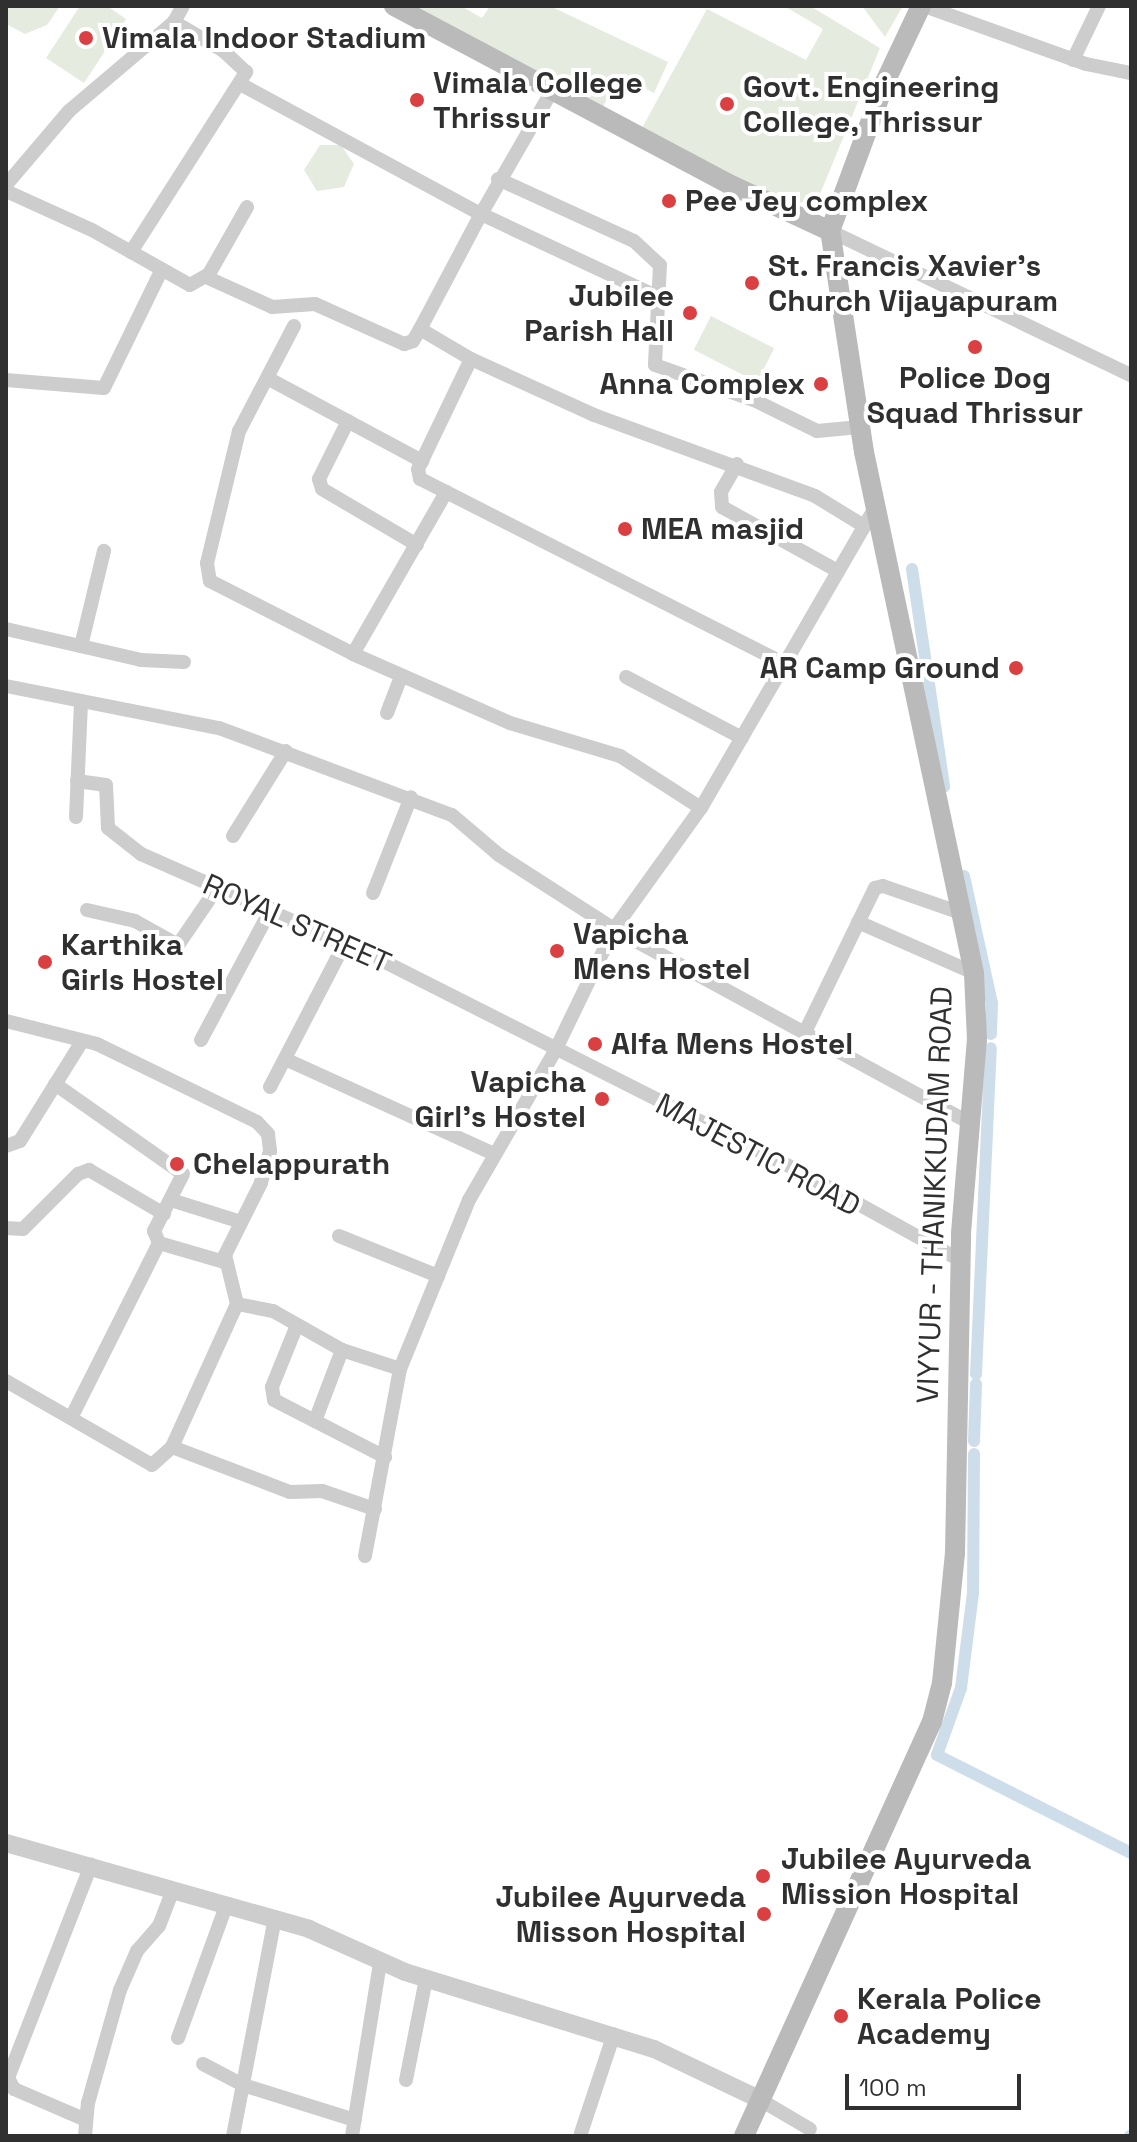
<!DOCTYPE html>
<style>
body{margin:0}
#map{position:relative;width:1137px;height:2142px;overflow:hidden;background:#fff;font-family:"Space Grotesk",sans-serif}
div>[style]{position:absolute}
.green>*{inset:0;background:#e5ecdf;transform-origin:0 0}
.canal>*{height:12px;margin:-6px;padding:0 6px;transform-origin:6px;border-radius:6px;background:#cdddea}
.minor>*{height:14px;margin:-7px;padding:0 7px;transform-origin:7px;border-radius:7px;background:#cdcdcd}
.tertiary>*{height:18px;margin:-9px;padding:0 9px;transform-origin:9px;border-radius:9px;background:#cdcdcd}
.secondary>*{height:20px;margin:-10px;padding:0 10px;transform-origin:10px;border-radius:10px;background:#bababa}
.dots>*{width:22px;height:22px;translate:-50% -50%;box-sizing:border-box;border:4px solid #fff;border-radius:50%}
span{translate:-50% -50%;white-space:nowrap;text-align:center;line-height:1.15;-webkit-text-stroke:8px #fff;paint-order:stroke}
.poi-label{font-size:30px;color:#303030;font-weight:700}
.left{translate:0 -50%;text-align:left}
.right{translate:-100% -50%;text-align:right}
.street-label{font-size:30px;color:#303030}
.frame{position:absolute;inset:0;border:8px solid #303030;pointer-events:none}
.scale{position:absolute;left:845px;top:2074px;width:176px;height:36px;box-sizing:border-box;border:4px solid #303030;border-top:0;padding-left:10px;font-size:24px;line-height:28px;white-space:nowrap;color:#303030;-webkit-text-stroke:6px #fff;paint-order:stroke}
</style>
<div id="map">
<div class="green">
<div style="clip-path:polygon(6px 6px,60px 6px,47px 25px,25px 34px,6px 24px)"></div>
<div style="clip-path:polygon(80px 6px,107px 6px,126px 19px,84px 83px,46px 58px)"></div>
<div style="clip-path:polygon(411px 6px,461px 6px,482px 18px,490px 6px,550px 6px,668px 62px,654px 93px,620px 75px,603px 107px)"></div>
<div style="clip-path:polygon(784px 6px,810px 6px,880px 48px,818px 199px,788px 205px,642px 128px,707px 9px,806px 60px,823px 29px)"></div>
<div style="clip-path:polygon(862px 6px,903px 6px,885px 37px)"></div>
<div style="clip-path:polygon(320px 145px,341px 145px,354px 164px,344px 187px,317px 191px,304px 170px)"></div>
<div style="left:711px;top:316px;width:71px;height:38px;rotate:27deg"></div>
</div>
<div class="canal">
<div style="left:912px;top:569px;width:220px;rotate:81.6deg"></div>
<div style="left:964px;top:876px;width:130px;rotate:77.6deg"></div>
<div style="left:992px;top:1003px;width:31px;rotate:92deg"></div>
<div style="left:976px;top:1374px;width:326px;rotate:-87.4deg"></div>
<div style="left:974px;top:1441px;width:57px;rotate:-88deg"></div>
<div style="left:974px;top:1454px;width:139px;rotate:90.4deg"></div>
<div style="left:973px;top:1593px;width:96px;rotate:97.2deg"></div>
<div style="left:961px;top:1688px;width:71px;rotate:109.7deg"></div>
<div style="left:937px;top:1755px;width:217px;rotate:26.8deg"></div>
<div style="left:1130px;top:2136px;width:1px"></div>
</div>
<div class="minor">
<div style="left:924px;top:6px;width:172px;rotate:19.7deg"></div>
<div style="left:1086px;top:64px;width:46px;rotate:11.3deg"></div>
<div style="left:1073px;top:60px;width:60px;rotate:-64.3deg"></div>
<div style="left:242px;top:85px;width:272px;rotate:28.4deg"></div>
<div style="left:481px;top:214px;width:130px;rotate:117.9deg"></div>
<div style="left:420px;top:329px;width:59px;rotate:30.5deg"></div>
<div style="left:553px;top:89px;width:144px;rotate:119.9deg"></div>
<div style="left:481px;top:214px;width:198px;rotate:25.1deg"></div>
<div style="left:498px;top:179px;width:149px;rotate:24.5deg"></div>
<div style="left:634px;top:241px;width:35px;rotate:43deg"></div>
<div style="left:660px;top:265px;width:100px;rotate:92.9deg"></div>
<div style="left:655px;top:365px;width:105px;rotate:19.5deg"></div>
<div style="left:754px;top:400px;width:70px;rotate:26.2deg"></div>
<div style="left:817px;top:431px;width:43px;rotate:-5.3deg"></div>
<div style="left:6px;top:185px;width:97px;rotate:-49.6deg"></div>
<div style="left:69px;top:111px;width:138px;rotate:-40.3deg"></div>
<div style="left:6px;top:191px;width:94px;rotate:24.4deg"></div>
<div style="left:92px;top:230px;width:112px;rotate:29.3deg"></div>
<div style="left:190px;top:285px;width:22px;rotate:-30deg"></div>
<div style="left:209px;top:274px;width:77px;rotate:-60.4deg"></div>
<div style="left:830px;top:231px;width:334px;rotate:25.6deg"></div>
<div style="left:131px;top:252px;width:214px;rotate:-57.4deg"></div>
<div style="left:246px;top:72px;width:33px;rotate:-137deg"></div>
<div style="left:222px;top:50px;width:56px;rotate:-149.7deg"></div>
<div style="left:174px;top:22px;width:18px;rotate:-61deg"></div>
<div style="left:206px;top:277px;width:72px;rotate:24.4deg"></div>
<div style="left:272px;top:307px;width:43px;rotate:-4deg"></div>
<div style="left:315px;top:304px;width:98px;rotate:24.2deg"></div>
<div style="left:404px;top:344px;width:9px;rotate:-18deg"></div>
<div style="left:413px;top:341px;width:14px;rotate:-60deg"></div>
<div style="left:294px;top:326px;width:119px;rotate:117.6deg"></div>
<div style="left:239px;top:431px;width:136px;rotate:103.6deg"></div>
<div style="left:207px;top:563px;width:18px;rotate:81deg"></div>
<div style="left:210px;top:581px;width:161px;rotate:27deg"></div>
<div style="left:353px;top:654px;width:171px;rotate:23.7deg"></div>
<div style="left:510px;top:723px;width:115px;rotate:16.7deg"></div>
<div style="left:620px;top:756px;width:96px;rotate:32.7deg"></div>
<div style="left:269px;top:379px;width:174px;rotate:28.2deg"></div>
<div style="left:6px;top:380px;width:98px;rotate:4.7deg"></div>
<div style="left:104px;top:388px;width:132px;rotate:-64deg"></div>
<div style="left:348px;top:421px;width:65px;rotate:116.6deg"></div>
<div style="left:319px;top:479px;width:10px;rotate:73deg"></div>
<div style="left:322px;top:489px;width:110px;rotate:30.5deg"></div>
<div style="left:737px;top:464px;width:32px;rotate:120deg"></div>
<div style="left:721px;top:492px;width:15px;rotate:86deg"></div>
<div style="left:722px;top:507px;width:130px;rotate:28.9deg"></div>
<div style="left:6px;top:629px;width:139px;rotate:12.9deg"></div>
<div style="left:141px;top:660px;width:43px;rotate:2.7deg"></div>
<div style="left:81px;top:646px;width:98px;rotate:-76.4deg"></div>
<div style="left:353px;top:654px;width:187px;rotate:-60.1deg"></div>
<div style="left:783px;top:663px;width:407px;rotate:-153.1deg"></div>
<div style="left:420px;top:479px;width:10px;rotate:-101deg"></div>
<div style="left:418px;top:469px;width:122px;rotate:-64.3deg"></div>
<div style="left:471px;top:359px;width:135px;rotate:24.5deg"></div>
<div style="left:594px;top:415px;width:235px;rotate:20.1deg"></div>
<div style="left:815px;top:496px;width:57px;rotate:31.5deg"></div>
<div style="left:626px;top:677px;width:131px;rotate:27.7deg"></div>
<div style="left:6px;top:686px;width:217px;rotate:11.2deg"></div>
<div style="left:219px;top:728px;width:249px;rotate:20.5deg"></div>
<div style="left:452px;top:815px;width:62px;rotate:40.4deg"></div>
<div style="left:499px;top:855px;width:137px;rotate:32.8deg"></div>
<div style="left:614px;top:929px;width:403px;rotate:28.6deg"></div>
<div style="left:387px;top:713px;width:40px;rotate:-69deg"></div>
<div style="left:77px;top:781px;width:29px;rotate:8deg"></div>
<div style="left:106px;top:785px;width:43px;rotate:87.3deg"></div>
<div style="left:108px;top:828px;width:42px;rotate:38.2deg"></div>
<div style="left:141px;top:854px;width:260px;rotate:23.8deg"></div>
<div style="left:379px;top:959px;width:479px;rotate:26.8deg"></div>
<div style="left:806px;top:1175px;width:176px;rotate:28.9deg"></div>
<div style="left:76px;top:817px;width:116px;rotate:-87.5deg"></div>
<div style="left:233px;top:836px;width:100px;rotate:-58.1deg"></div>
<div style="left:373px;top:893px;width:103px;rotate:-68.4deg"></div>
<div style="left:87px;top:910px;width:49px;rotate:12.9deg"></div>
<div style="left:135px;top:921px;width:49px;rotate:29.2deg"></div>
<div style="left:178px;top:945px;width:69px;rotate:-55.6deg"></div>
<div style="left:858px;top:922px;width:127px;rotate:23.7deg"></div>
<div style="left:6px;top:1021px;width:94px;rotate:14.2deg"></div>
<div style="left:97px;top:1044px;width:178px;rotate:26deg"></div>
<div style="left:257px;top:1122px;width:16px;rotate:47deg"></div>
<div style="left:268px;top:1134px;width:17px;rotate:83deg"></div>
<div style="left:270px;top:1151px;width:33px;rotate:106deg"></div>
<div style="left:261px;top:1183px;width:80px;rotate:116.6deg"></div>
<div style="left:225px;top:1255px;width:50px;rotate:76.2deg"></div>
<div style="left:806px;top:1030px;width:158px;rotate:-64.1deg"></div>
<div style="left:875px;top:888px;width:8px;rotate:-14deg"></div>
<div style="left:883px;top:886px;width:83px;rotate:19.1deg"></div>
<div style="left:201px;top:1040px;width:149px;rotate:-61.9deg"></div>
<div style="left:285px;top:1059px;width:230px;rotate:24.4deg"></div>
<div style="left:55px;top:1084px;width:156px;rotate:35.1deg"></div>
<div style="left:183px;top:1174px;width:64px;rotate:117deg"></div>
<div style="left:154px;top:1231px;width:13px;rotate:67deg"></div>
<div style="left:159px;top:1243px;width:68px;rotate:16.3deg"></div>
<div style="left:270px;top:1087px;width:162px;rotate:-62.5deg"></div>
<div style="left:6px;top:1146px;width:15px;rotate:-20deg"></div>
<div style="left:20px;top:1141px;width:115px;rotate:-58.1deg"></div>
<div style="left:171px;top:1200px;width:73px;rotate:17.4deg"></div>
<div style="left:6px;top:1228px;width:17px;rotate:3deg"></div>
<div style="left:23px;top:1229px;width:78px;rotate:-45deg"></div>
<div style="left:78px;top:1174px;width:12px;rotate:-20deg"></div>
<div style="left:89px;top:1170px;width:87px;rotate:30.4deg"></div>
<div style="left:339px;top:1236px;width:107px;rotate:22deg"></div>
<div style="left:297px;top:1325px;width:67px;rotate:112deg"></div>
<div style="left:272px;top:1387px;width:13px;rotate:81deg"></div>
<div style="left:274px;top:1400px;width:125px;rotate:27.2deg"></div>
<div style="left:6px;top:1381px;width:168px;rotate:29.9deg"></div>
<div style="left:152px;top:1465px;width:27px;rotate:-42deg"></div>
<div style="left:172px;top:1447px;width:157px;rotate:-65.6deg"></div>
<div style="left:237px;top:1304px;width:37px;rotate:11deg"></div>
<div style="left:273px;top:1311px;width:79px;rotate:29.5deg"></div>
<div style="left:342px;top:1350px;width:61px;rotate:18.1deg"></div>
<div style="left:72px;top:1416px;width:194px;rotate:-63.3deg"></div>
<div style="left:315px;top:1421px;width:76px;rotate:-69.2deg"></div>
<div style="left:172px;top:1447px;width:126px;rotate:20.9deg"></div>
<div style="left:290px;top:1492px;width:32px;rotate:-2deg"></div>
<div style="left:322px;top:1491px;width:56px;rotate:18.8deg"></div>
<div style="left:365px;top:1556px;width:190px;rotate:-79.4deg"></div>
<div style="left:400px;top:1369px;width:183px;rotate:-67.8deg"></div>
<div style="left:469px;top:1200px;width:172px;rotate:-60deg"></div>
<div style="left:555px;top:1051px;width:136px;rotate:-64.2deg"></div>
<div style="left:614px;top:929px;width:149px;rotate:-54.3deg"></div>
<div style="left:701px;top:808px;width:349px;rotate:-59.9deg"></div>
<div style="left:178px;top:2038px;width:140px;rotate:-70deg"></div>
<div style="left:203px;top:2064px;width:45px;rotate:27.7deg"></div>
<div style="left:243px;top:2085px;width:117px;rotate:17.4deg"></div>
<div style="left:406px;top:2080px;width:103px;rotate:-78.8deg"></div>
<div style="left:759px;top:2099px;width:59px;rotate:30.5deg"></div>
<div style="left:86px;top:2120px;width:78px;rotate:-156.7deg"></div>
<div style="left:14px;top:2089px;width:13px;rotate:-119deg"></div>
<div style="left:8px;top:2078px;width:229px;rotate:-68.7deg"></div>
<div style="left:581px;top:2133px;width:104px;rotate:-71.6deg"></div>
<div style="left:85px;top:2136px;width:33px;rotate:-85deg"></div>
<div style="left:88px;top:2103px;width:117px;rotate:-74.2deg"></div>
<div style="left:120px;top:1990px;width:43px;rotate:-66.4deg"></div>
<div style="left:137px;top:1951px;width:33px;rotate:-49deg"></div>
<div style="left:159px;top:1926px;width:40px;rotate:-69deg"></div>
<div style="left:233px;top:2136px;width:217px;rotate:-79.1deg"></div>
<div style="left:352px;top:2136px;width:175px;rotate:-80.8deg"></div>
</div>
<div class="tertiary">
<div style="left:6px;top:1843px;width:315px;rotate:15.8deg"></div>
<div style="left:309px;top:1929px;width:105px;rotate:24.1deg"></div>
<div style="left:405px;top:1972px;width:261px;rotate:17.2deg"></div>
<div style="left:654px;top:2049px;width:116px;rotate:25.5deg"></div>
</div>
<div class="secondary">
<div style="left:394px;top:6px;width:379px;rotate:28deg"></div>
<div style="left:729px;top:184px;width:111px;rotate:25deg"></div>
<div style="left:744px;top:2136px;width:455px;rotate:-65.6deg"></div>
<div style="left:932px;top:1722px;width:40px;rotate:-75.6deg"></div>
<div style="left:942px;top:1683px;width:131px;rotate:-84.3deg"></div>
<div style="left:955px;top:1553px;width:320px;rotate:-88.9deg"></div>
<div style="left:961px;top:1233px;width:194px;rotate:-85.3deg"></div>
<div style="left:977px;top:1040px;width:67px;rotate:-92.6deg"></div>
<div style="left:974px;top:973px;width:532px;rotate:-101.92deg"></div>
<div style="left:864px;top:452px;width:224px;rotate:-98.7deg"></div>
<div style="left:830px;top:231px;width:161px;rotate:-69.7deg"></div>
<div style="left:886px;top:80px;width:82px;rotate:-64.7deg"></div>
</div>
<div class="dots">
<div style="left:86px;top:38px;background:#da3f42"></div>
<div style="left:417px;top:100px;background:#da3f42"></div>
<div style="left:727px;top:104px;background:#da3f42"></div>
<div style="left:669px;top:201px;background:#da3f42"></div>
<div style="left:752px;top:283px;background:#da3f42"></div>
<div style="left:690px;top:313px;background:#da3f42"></div>
<div style="left:975px;top:347px;background:#da3f42"></div>
<div style="left:821px;top:384px;background:#da3f42"></div>
<div style="left:625px;top:529px;background:#da3f42"></div>
<div style="left:1016px;top:668px;background:#da3f42"></div>
<div style="left:557px;top:951px;background:#da3f42"></div>
<div style="left:45px;top:962px;background:#da3f42"></div>
<div style="left:595px;top:1044px;background:#da3f42"></div>
<div style="left:602px;top:1099px;background:#da3f42"></div>
<div style="left:177px;top:1164px;background:#da3f42"></div>
<div style="left:763px;top:1876px;background:#da3f42"></div>
<div style="left:764px;top:1914px;background:#da3f42"></div>
<div style="left:841px;top:2016px;background:#da3f42"></div>
</div>
<div class="poi-label">
<span class="left" style="left:102px;top:38px">Vimala Indoor Stadium</span>
<span class="left" style="left:433px;top:100px">Vimala College<br>Thrissur</span>
<span class="left" style="left:743px;top:104px">Govt. Engineering<br>College, Thrissur</span>
<span class="left" style="left:685px;top:201px">Pee Jey complex</span>
<span class="left" style="left:768px;top:283px">St. Francis Xavier's<br>Church Vijayapuram</span>
<span class="right" style="left:674px;top:313px">Jubilee<br>Parish Hall</span>
<span style="left:975px;top:395px">Police Dog<br>Squad Thrissur</span>
<span class="right" style="left:805px;top:384px">Anna Complex</span>
<span class="left" style="left:641px;top:529px">MEA masjid</span>
<span class="right" style="left:1000px;top:668px">AR Camp Ground</span>
<span class="left" style="left:573px;top:951px">Vapicha<br>Mens Hostel</span>
<span class="left" style="left:61px;top:962px">Karthika<br>Girls Hostel</span>
<span class="left" style="left:611px;top:1044px">Alfa Mens Hostel</span>
<span class="right" style="left:586px;top:1099px">Vapicha<br>Girl's Hostel</span>
<span class="left" style="left:193px;top:1164px">Chelappurath</span>
<span class="left" style="left:781px;top:1876px">Jubilee Ayurveda<br>Mission Hospital</span>
<span class="right" style="left:746px;top:1914px">Jubilee Ayurveda<br>Misson Hospital</span>
<span class="left" style="left:857px;top:2016px">Kerala Police<br>Academy</span>
</div>
<div class="street-label">
<span style="left:297px;top:924px;rotate:24deg">ROYAL STREET</span>
<span style="left:758px;top:1155px;rotate:28deg">MAJESTIC ROAD</span>
<span style="left:935px;top:1195px;rotate:-88deg">VIYYUR - THANIKKUDAM ROAD</span>
</div>
<div class="frame"></div>
<div class="scale">100 m</div>
</div>
